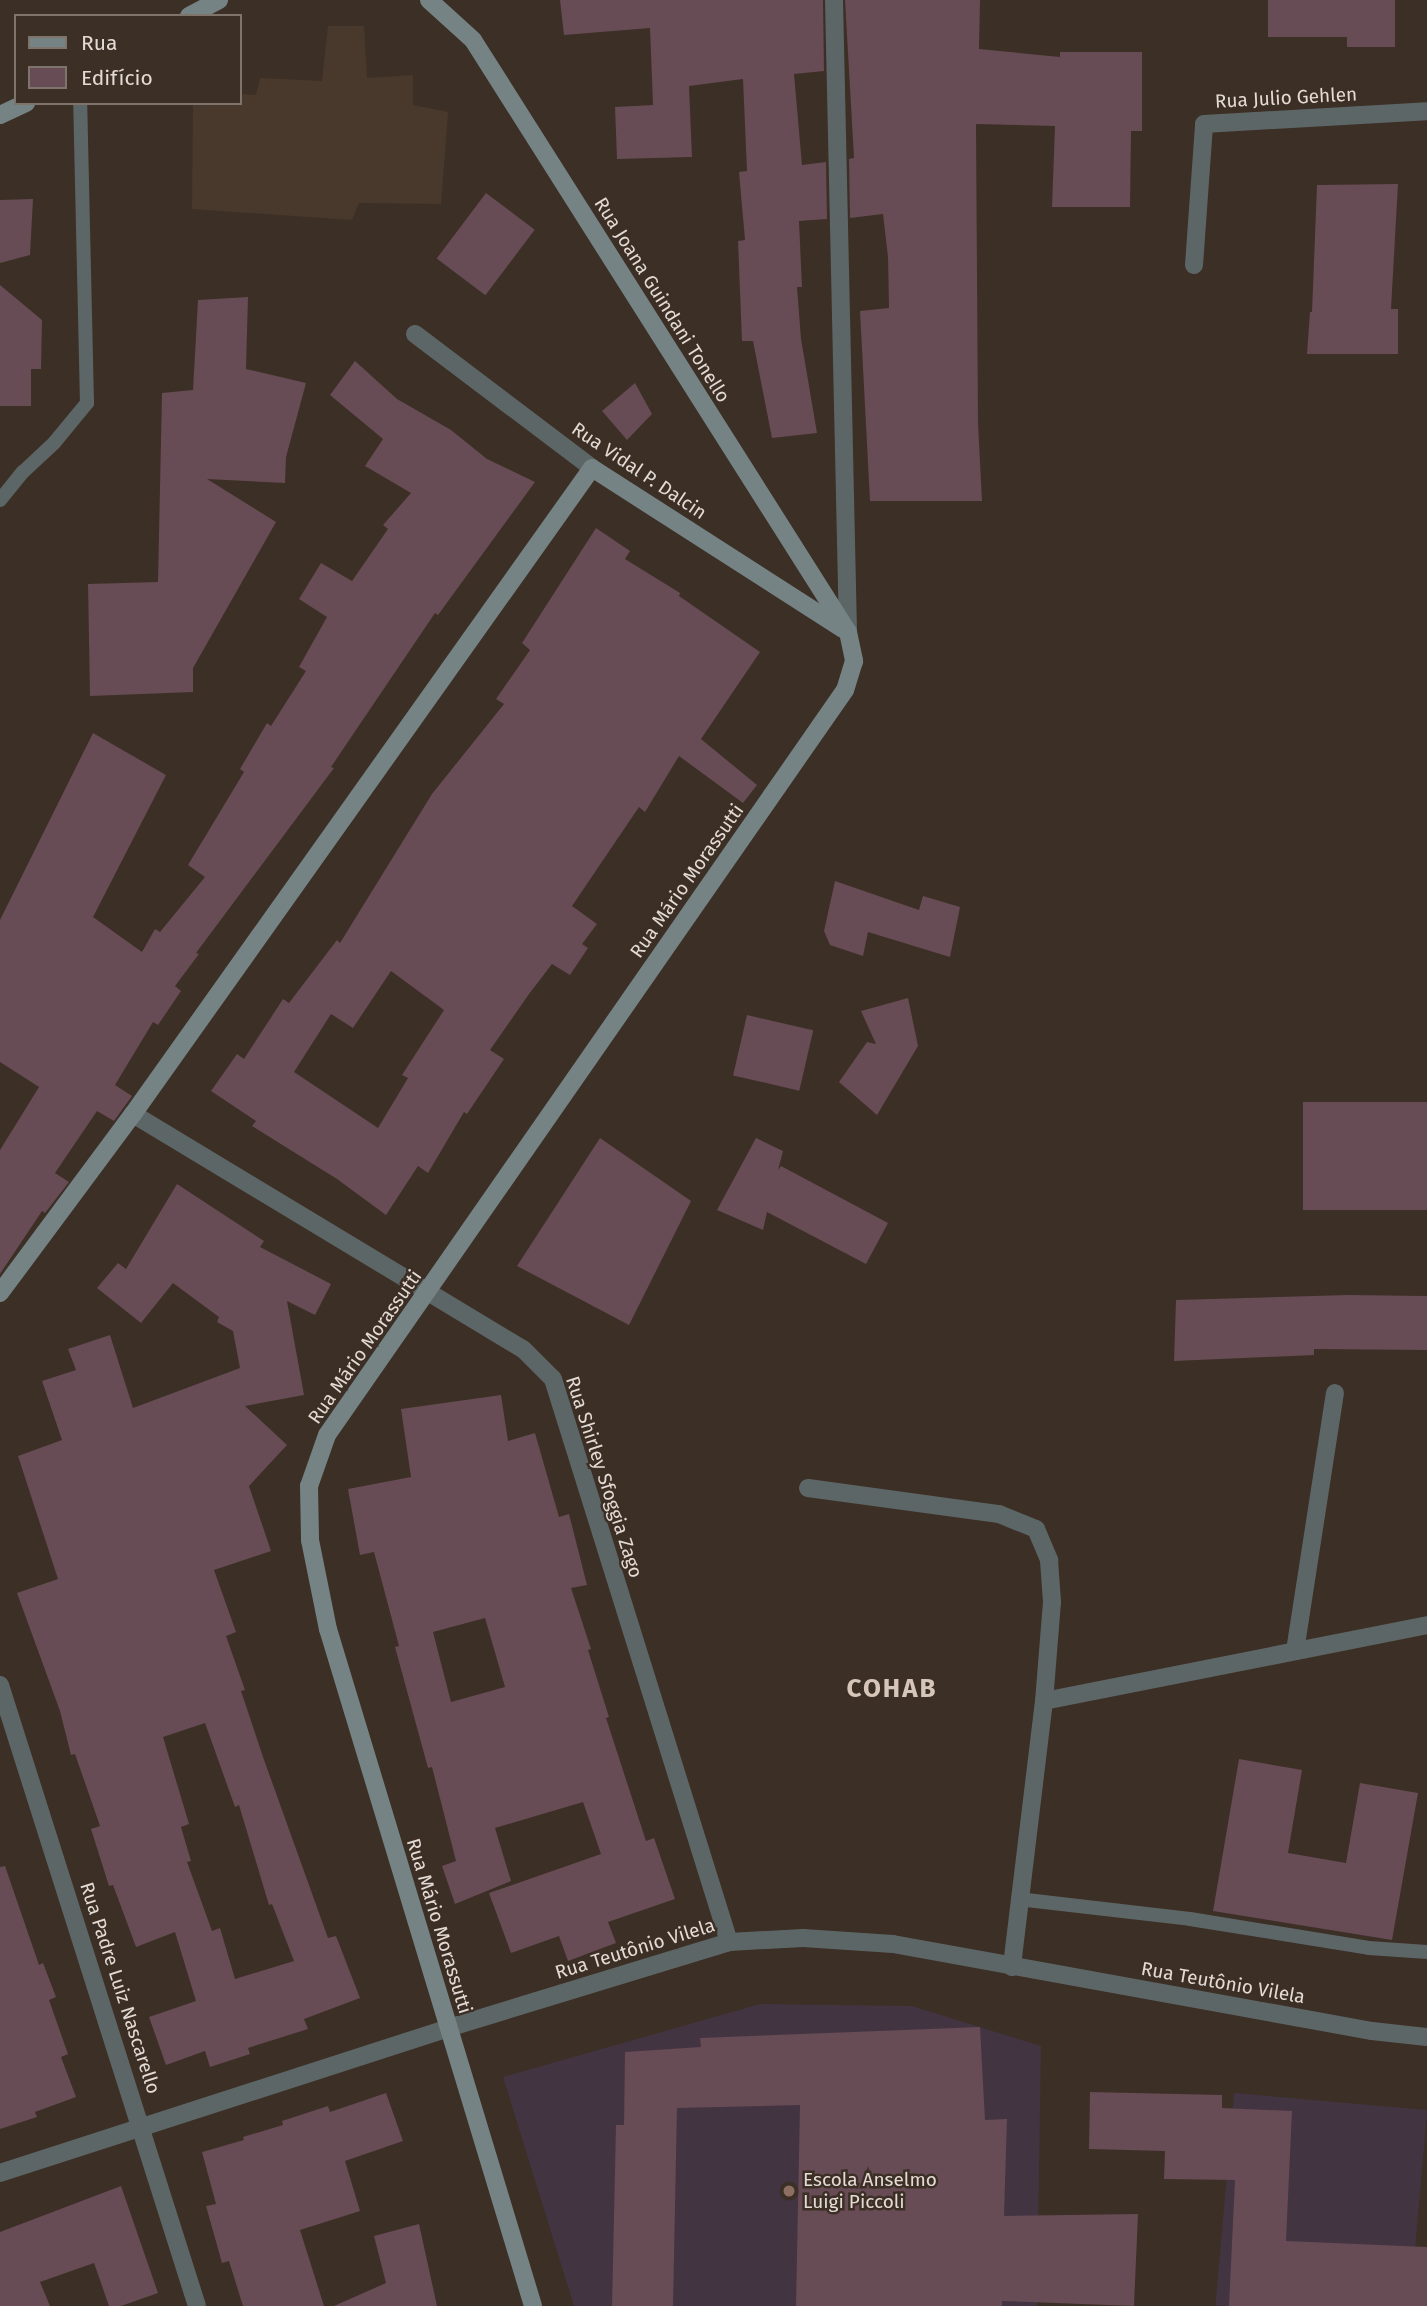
<!DOCTYPE html>
<meta charset="utf-8">
<style>
body{margin:0}
#map{position:relative;width:1427px;height:2306px;overflow:hidden;background:#3c2f25;font-family:"Fira Sans",sans-serif}
div>[style]{position:absolute}
.education>*{inset:0;background:#433441;transform-origin:0 0}
.medical>*{inset:0;background:#49392d}
.building>*{inset:0;background:#674b55;transform-origin:0 0}
.lane>*{height:14px;margin:-7px;padding:0 7px;transform-origin:7px;border-radius:7px;background:#5d6667}
.street>*{height:18px;margin:-9px;padding:0 9px;transform-origin:9px;border-radius:9px;background:#5d6667}
.secondary>*{height:18px;margin:-9px;padding:0 9px;transform-origin:9px;border-radius:9px;background:#758385}
.dots>*{width:19px;height:19px;translate:-50% -50%;box-sizing:border-box;border:4px solid #3c2f25;border-radius:50%}
span{translate:-50% -50%;white-space:nowrap;text-align:center;line-height:1.15;-webkit-text-stroke:5px #3c2f25;paint-order:stroke}
.street-label{font-size:19px;color:#e4dbd5}
.poi-label{font-size:19px;color:#e4dbd5}
.left{translate:0 -50%;text-align:left}
.district-label{font-size:26px;color:#d6c5b9;font-weight:700;letter-spacing:2px}
.legend{position:absolute;left:14px;top:14px;width:228px;height:91px;box-sizing:border-box;background:#3c2f25;border:2px solid #7f746b;margin:0;padding:9px 12px;list-style:none;font-size:21px;color:#e4dbd5}
.legend li{display:flex;align-items:center;gap:14px;height:35px}
.legend b{width:35px;border:2px solid #7f746b}
</style>
<div id="map">
<div class="education">
<div style="clip-path:polygon(760px 2004px,912px 2006px,1041px 2046px,1037px 2306px,574px 2306px,503px 2077px)"></div>
<div style="left:1234px;top:2093px;width:194px;height:213px;rotate:5deg"></div>
</div>
<div class="medical">
<div style="clip-path:polygon(328px 26px,364px 26px,367px 78px,413px 75px,413px 105px,448px 112px,441px 204px,359px 203px,352px 220px,192px 209px,193px 105px,240px 103px,240px 94px,256px 95px,260px 78px,322px 81px)"></div>
</div>
<div class="building">
<div style="clip-path:polygon(560px 0,823px 0,824px 71px,794px 74px,802px 165px,826px 162px,827px 219px,799px 221px,802px 287px,797px 287px,801px 339px,817px 433px,772px 438px,753px 341px,742px 341px,738px 241px,745px 240px,739px 172px,747px 171px,743px 79px,689px 86px,692px 157px,617px 159px,615px 107px,653px 105px,650px 28px,564px 35px)"></div>
<div style="clip-path:polygon(845px 0,980px 0,979px 49px,1060px 57px,1060px 52px,1142px 52px,1142px 131px,1131px 131px,1130px 207px,1052px 207px,1055px 126px,976px 124px,978px 423px,982px 501px,870px 501px,860px 311px,889px 308px,888px 257px,883px 214px,850px 218px,849px 159px,854px 158px)"></div>
<div style="clip-path:polygon(1268px 0,1395px 0,1395px 47px,1347px 47px,1347px 37px,1268px 37px)"></div>
<div style="clip-path:polygon(1398px 184px,1391px 309px,1398px 309px,1398px 354px,1307px 354px,1310px 312px,1312px 312px,1317px 185px)"></div>
<div style="left:486px;top:193px;width:61px;height:82px;rotate:37deg"></div>
<div style="clip-path:polygon(33px 199px,30px 255px,0 263px,0 200px)"></div>
<div style="clip-path:polygon(0 285px,42px 320px,41px 369px,31px 369px,31px 406px,0 406px)"></div>
<div style="clip-path:polygon(248px 297px,246px 369px,306px 383px,286px 457px,285px 483px,207px 479px,276px 522px,193px 668px,193px 692px,90px 696px,88px 584px,158px 582px,162px 393px,193px 390px,198px 300px)"></div>
<div style="clip-path:polygon(355px 361px,397px 399px,451px 430px,487px 459px,535px 482px,438px 615px,435px 613px,331px 767px,334px 768px,196px 953px,199px 954px,175px 986px,181px 991px,158px 1025px,153px 1022px,115px 1085px,132px 1096px,114px 1121px,97px 1111px,55px 1173px,69px 1182px,45px 1213px,42px 1211px,0 1274px,0 1150px,39px 1087px,0 1062px,0 920px,93px 733px,166px 775px,93px 917px,142px 952px,155px 929px,160px 932px,205px 877px,188px 865px,244px 772px,240px 769px,267px 723px,271px 726px,306px 671px,299px 667px,327px 617px,299px 599px,321px 563px,352px 581px,388px 529px,383px 525px,411px 493px,365px 466px,383px 439px,330px 395px)"></div>
<div style="clip-path:polygon(635px 383px,652px 414px,627px 440px,602px 411px)"></div>
<div style="clip-path:polygon(evenodd,596px 528px,630px 551px,625px 559px,680px 593px,679px 596px,760px 652px,701px 739px,757px 785px,743px 803px,679px 756px,645px 812px,639px 807px,572px 906px,597px 924px,582px 944px,588px 948px,570px 975px,552px 964px,529px 994px,490px 1050px,504px 1059px,467px 1114px,464px 1112px,428px 1173px,418px 1166px,386px 1215px,337px 1179px,252px 1126px,256px 1121px,211px 1091px,237px 1054px,244px 1059px,283px 999px,289px 1003px,337px 940px,340px 943px,432px 794px,504px 704px,496px 699px,530px 650px,522px 643px,596px 528px,391px 971px,444px 1010px,402px 1075px,408px 1078px,378px 1128px,294px 1072px,331px 1014px,353px 1028px,391px 971px)"></div>
<div style="clip-path:polygon(835px 881px,919px 910px,923px 896px,960px 907px,950px 957px,868px 932px,863px 956px,830px 945px,824px 931px)"></div>
<div style="clip-path:polygon(908px 998px,918px 1046px,877px 1115px,839px 1082px,867px 1042px,876px 1044px,861px 1011px)"></div>
<div style="left:747px;top:1015px;width:68px;height:62px;rotate:13deg"></div>
<div style="left:1427px;top:1102px;width:108px;height:124px;rotate:90deg"></div>
<div style="clip-path:polygon(600px 1138px,691px 1201px,629px 1325px,517px 1266px)"></div>
<div style="clip-path:polygon(756px 1138px,783px 1151px,778px 1170px,781px 1166px,888px 1223px,866px 1264px,767px 1212px,763px 1230px,717px 1210px)"></div>
<div style="clip-path:polygon(evenodd,177px 1184px,264px 1241px,260px 1247px,331px 1284px,315px 1315px,287px 1301px,304px 1395px,245px 1406px,287px 1445px,249px 1486px,271px 1551px,214px 1570px,236px 1632px,226px 1636px,245px 1690px,241px 1691px,263px 1757px,328px 1938px,336px 1936px,360px 1998px,304px 2019px,308px 2029px,248px 2048px,250px 2054px,210px 2067px,205px 2051px,166px 2065px,149px 2017px,196px 2001px,175px 1932px,136px 1947px,113px 1885px,109px 1886px,91px 1829px,100px 1826px,75px 1754px,71px 1755px,60px 1711px,17px 1593px,58px 1579px,18px 1456px,62px 1440px,42px 1381px,76px 1370px,68px 1349px,110px 1335px,133px 1408px,240px 1368px,233px 1331px,217px 1322px,219px 1317px,173px 1283px,141px 1323px,97px 1288px,118px 1263px,126px 1269px,177px 1184px,205px 1723px,235px 1807px,239px 1805px,269px 1905px,272px 1904px,294px 1961px,235px 1979px,220px 1928px,212px 1931px,187px 1862px,191px 1861px,181px 1827px,189px 1824px,163px 1737px,205px 1723px)"></div>
<div style="clip-path:polygon(1348px 1295px,1427px 1296px,1427px 1350px,1314px 1349px,1314px 1355px,1174px 1361px,1176px 1300px)"></div>
<div style="clip-path:polygon(evenodd,501px 1395px,508px 1441px,535px 1433px,559px 1517px,569px 1514px,587px 1585px,571px 1588px,591px 1649px,588px 1650px,609px 1717px,606px 1718px,646px 1841px,654px 1838px,675px 1899px,608px 1922px,616px 1943px,568px 1961px,559px 1936px,511px 1953px,489px 1893px,601px 1854px,583px 1802px,495px 1828px,511px 1881px,455px 1904px,442px 1866px,456px 1861px,432px 1767px,428px 1768px,395px 1647px,399px 1646px,374px 1552px,360px 1555px,348px 1489px,411px 1477px,401px 1409px,501px 1395px,485px 1618px,505px 1687px,451px 1702px,433px 1632px,485px 1618px)"></div>
<div style="clip-path:polygon(1239px 1759px,1302px 1770px,1288px 1853px,1346px 1863px,1360px 1783px,1418px 1793px,1392px 1940px,1213px 1911px)"></div>
<div style="clip-path:polygon(5px 1866px,39px 1965px,43px 1963px,56px 1997px,49px 2000px,68px 2054px,61px 2057px,76px 2097px,35px 2112px,37px 2117px,0 2129px,0 1867px)"></div>
<div style="clip-path:polygon(980px 2027px,985px 2120px,1007px 2119px,1004px 2216px,1138px 2214px,1134px 2306px,1002px 2301px,1002px 2306px,796px 2306px,800px 2105px,677px 2108px,673px 2306px,612px 2306px,616px 2125px,624px 2125px,625px 2052px,701px 2047px,700px 2038px)"></div>
<div style="clip-path:polygon(1090px 2092px,1222px 2095px,1222px 2108px,1292px 2111px,1286px 2241px,1427px 2247px,1427px 2306px,1229px 2306px,1235px 2180px,1164px 2179px,1165px 2151px,1089px 2149px)"></div>
<div style="clip-path:polygon(386px 2093px,403px 2141px,345px 2161px,360px 2211px,300px 2230px,324px 2306px,243px 2306px,229px 2261px,222px 2263px,206px 2206px,216px 2204px,202px 2152px,244px 2140px,243px 2137px,283px 2125px,282px 2121px,328px 2106px,330px 2112px)"></div>
<div style="clip-path:polygon(121px 2186px,158px 2293px,121px 2306px,109px 2306px,94px 2263px,40px 2282px,50px 2306px,0 2306px,0 2232px)"></div>
<div style="clip-path:polygon(419px 2224px,437px 2306px,334px 2306px,386px 2283px,374px 2236px)"></div>
</div>
<div class="lane">
<div style="left:0;top:500px;width:36px;rotate:-51deg"></div>
<div style="left:23px;top:472px;width:42px;rotate:-43.1deg"></div>
<div style="left:54px;top:443px;width:52px;rotate:-50.5deg"></div>
<div style="left:87px;top:403px;width:300px;rotate:-91.3deg"></div>
<div style="left:1018px;top:1899px;width:173px;rotate:6.6deg"></div>
<div style="left:1190px;top:1919px;width:181px;rotate:9.2deg"></div>
<div style="left:1369px;top:1948px;width:58px;rotate:3.9deg"></div>
</div>
<div class="street">
<div style="left:834px;top:0;width:632px;rotate:88.73deg"></div>
<div style="left:1194px;top:265px;width:141px;rotate:-85.9deg"></div>
<div style="left:1204px;top:124px;width:223px;rotate:-3.3deg"></div>
<div style="left:415px;top:334px;width:222px;rotate:37.1deg"></div>
<div style="left:133px;top:1114px;width:455px;rotate:31.1deg"></div>
<div style="left:523px;top:1349px;width:42px;rotate:45deg"></div>
<div style="left:553px;top:1379px;width:590px;rotate:72.64deg"></div>
<div style="left:808px;top:1488px;width:193px;rotate:7.8deg"></div>
<div style="left:999px;top:1514px;width:40px;rotate:22deg"></div>
<div style="left:1036px;top:1529px;width:34px;rotate:67deg"></div>
<div style="left:1049px;top:1560px;width:42px;rotate:85.9deg"></div>
<div style="left:1052px;top:1602px;width:99px;rotate:94.6deg"></div>
<div style="left:1044px;top:1701px;width:268px;rotate:96.9deg"></div>
<div style="left:1295px;top:1651px;width:261px;rotate:-81.2deg"></div>
<div style="left:0;top:1685px;width:651px;rotate:72.4deg"></div>
<div style="left:1044px;top:1701px;width:390px;rotate:-11.2deg"></div>
<div style="left:0;top:2173px;width:471px;rotate:-17.9deg"></div>
<div style="left:448px;top:2028px;width:294px;rotate:-17deg"></div>
<div style="left:729px;top:1942px;width:74px;rotate:-3.1deg"></div>
<div style="left:803px;top:1938px;width:90px;rotate:3.8deg"></div>
<div style="left:893px;top:1944px;width:487px;rotate:10.3deg"></div>
<div style="left:1372px;top:2031px;width:55px;rotate:6.2deg"></div>
</div>
<div class="secondary">
<div style="left:429px;top:0;width:59px;rotate:42.3deg"></div>
<div style="left:473px;top:40px;width:701px;rotate:57.65deg"></div>
<div style="left:848px;top:632px;width:30px;rotate:78deg"></div>
<div style="left:854px;top:661px;width:30px;rotate:107deg"></div>
<div style="left:845px;top:690px;width:907px;rotate:124.81deg"></div>
<div style="left:327px;top:1435px;width:54px;rotate:109.4deg"></div>
<div style="left:309px;top:1486px;width:54px;rotate:88.9deg"></div>
<div style="left:310px;top:1540px;width:91px;rotate:78.6deg"></div>
<div style="left:328px;top:1629px;width:707px;rotate:73.15deg"></div>
<div style="left:189px;top:16px;width:34px;rotate:-28deg"></div>
<div style="left:0;top:115px;width:29px;rotate:-25deg"></div>
<div style="left:0;top:1293px;width:223px;rotate:-53.4deg"></div>
<div style="left:133px;top:1114px;width:792px;rotate:-54.61deg"></div>
<div style="left:592px;top:468px;width:298px;rotate:32.7deg"></div>
</div>
<div class="dots">
<div style="left:789px;top:2191px;background:#8d6e63"></div>
</div>
<div class="street-label">
<span style="left:1286px;top:98px;rotate:-3deg">Rua Julio Gehlen</span>
<span style="left:662px;top:300px;rotate:58deg">Rua Joana Guindani Tonello</span>
<span style="left:639px;top:471px;rotate:34deg">Rua Vidal P. Dalcin</span>
<span style="left:687px;top:881px;rotate:-55deg">Rua Mário Morassutti</span>
<span style="left:365px;top:1347px;rotate:-55deg">Rua Mário Morassutti</span>
<span style="left:604px;top:1477px;rotate:72deg">Rua Shirley Sfoggia Zago</span>
<span style="left:439px;top:1926px;rotate:73deg">Rua Mário Morassutti</span>
<span style="left:635px;top:1949px;rotate:-17deg">Rua Teutônio Vilela</span>
<span style="left:1223px;top:1983px;rotate:10deg">Rua Teutônio Vilela</span>
<span style="left:120px;top:1988px;rotate:72deg">Rua Padre Luiz Nascarello</span>
</div>
<div class="poi-label">
<span class="left" style="left:803px;top:2191px">Escola Anselmo<br>Luigi Piccoli</span>
</div>
<div class="district-label">
<span style="left:892px;top:1689px">COHAB</span>
</div>
<ul class="legend">
<li><b style="height:9px;background:#758385"></b>Rua</li>
<li><b style="height:19px;background:#674b55"></b>Edifício</li>
</ul>
</div>
